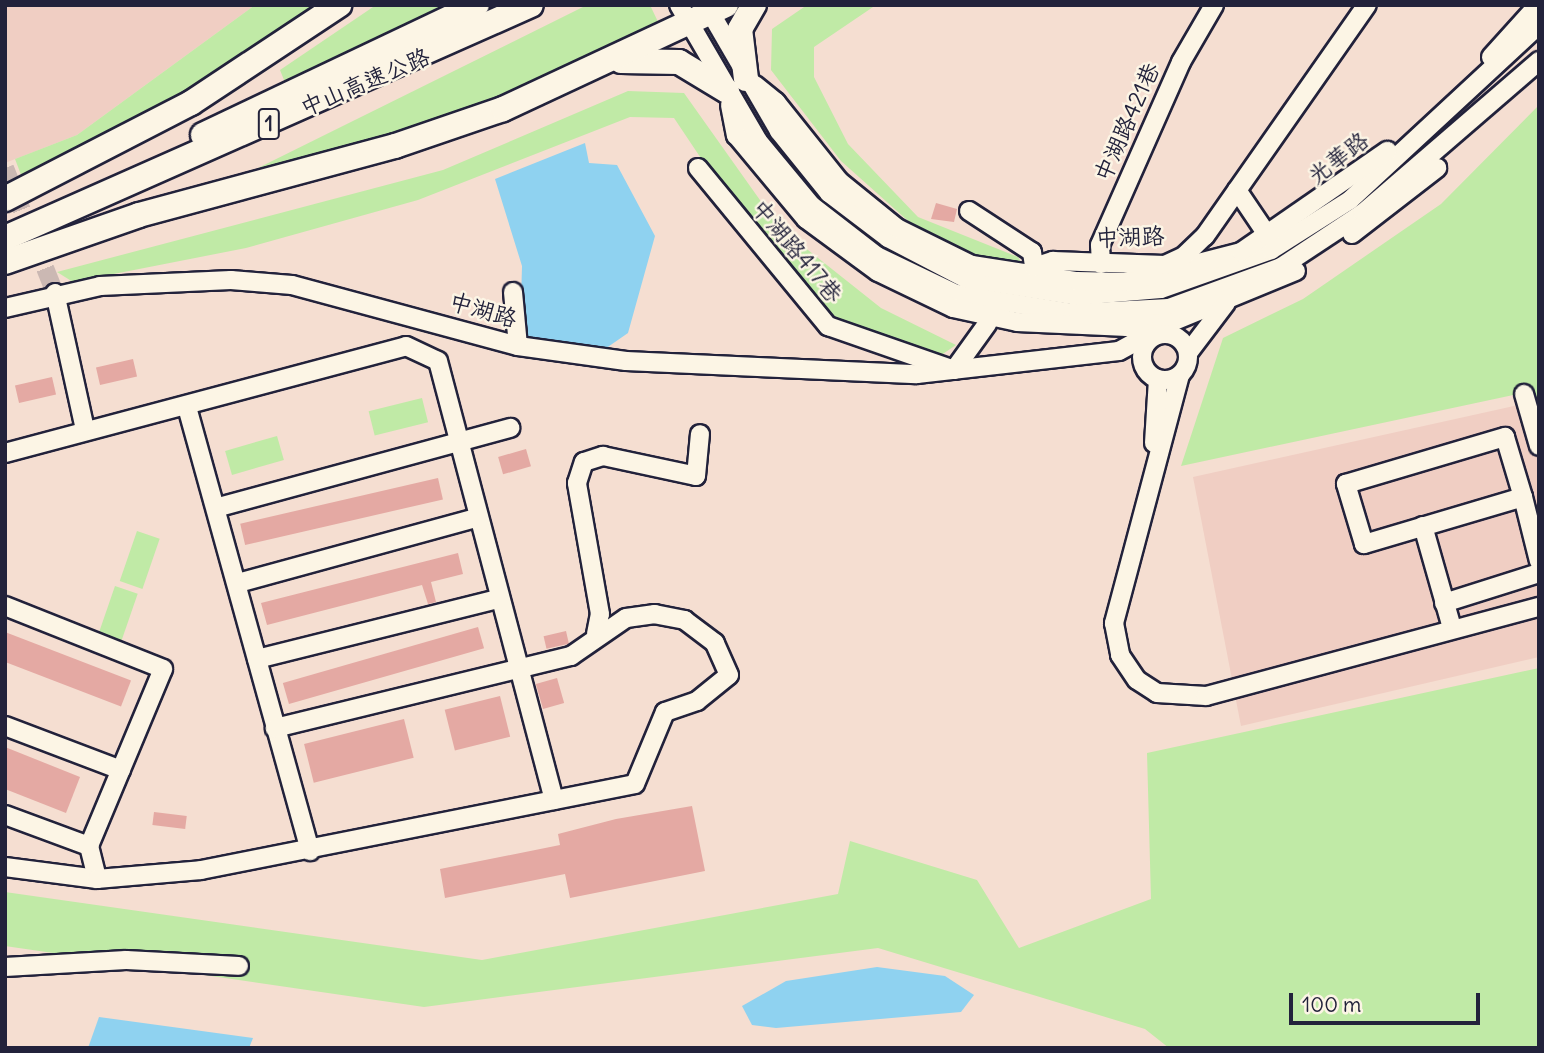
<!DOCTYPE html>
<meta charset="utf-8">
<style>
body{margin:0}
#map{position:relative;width:1544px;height:1053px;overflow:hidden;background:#f5ded1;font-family:Delius,"LXGW WenKai TC",sans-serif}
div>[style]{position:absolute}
.built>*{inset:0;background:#f0cec3}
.green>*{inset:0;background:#c0eaa6;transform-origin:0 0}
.water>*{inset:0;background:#8fd2f0}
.building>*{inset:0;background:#e4a9a3;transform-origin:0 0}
.minor-tunnel>*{height:18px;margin-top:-9px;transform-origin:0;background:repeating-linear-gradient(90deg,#cbb8b3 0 18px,transparent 0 27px)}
.roads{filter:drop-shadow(2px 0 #22223b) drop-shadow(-2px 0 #22223b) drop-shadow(0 2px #22223b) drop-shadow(0 -2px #22223b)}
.minor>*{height:18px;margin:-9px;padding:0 9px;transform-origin:9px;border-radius:9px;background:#fcf5e5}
.minor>.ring{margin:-9px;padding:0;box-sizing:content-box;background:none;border:18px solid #fcf5e5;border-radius:50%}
.highway>*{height:24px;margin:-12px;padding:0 12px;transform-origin:12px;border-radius:12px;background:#fcf5e5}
span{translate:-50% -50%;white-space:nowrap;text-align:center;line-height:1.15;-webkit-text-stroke:5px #fcf5e5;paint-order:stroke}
.shield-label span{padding:2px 5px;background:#fcf5e5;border:2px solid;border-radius:5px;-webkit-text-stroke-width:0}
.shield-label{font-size:21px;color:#22223b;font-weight:700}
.street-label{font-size:23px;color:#22223b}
.frame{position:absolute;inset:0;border:7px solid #22223b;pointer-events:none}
.scale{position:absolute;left:1289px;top:993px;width:191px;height:32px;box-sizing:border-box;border:4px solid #22223b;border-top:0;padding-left:9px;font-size:21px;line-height:24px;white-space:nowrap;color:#22223b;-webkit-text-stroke:5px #fcf5e5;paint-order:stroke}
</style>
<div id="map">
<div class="built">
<div style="clip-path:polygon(5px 5px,255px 5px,77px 135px,5px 163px)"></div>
<div style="clip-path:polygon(1523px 404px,1539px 461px,1539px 657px,1241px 726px,1193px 477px)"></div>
</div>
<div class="green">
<div style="clip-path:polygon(255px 5px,319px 5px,211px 80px,23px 180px,15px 159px,77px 135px)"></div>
<div style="clip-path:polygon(376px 5px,444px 5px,286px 85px,280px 70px)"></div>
<div style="clip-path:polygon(587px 5px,650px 5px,659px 24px,523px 89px,303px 165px,258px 168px)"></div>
<div style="clip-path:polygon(807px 5px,876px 5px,814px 47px,814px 77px,848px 144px,918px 217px,1018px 257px,1025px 268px,970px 256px,916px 228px,841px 161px,771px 70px,772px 29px)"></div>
<div style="clip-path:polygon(628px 91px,684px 93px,779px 227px,881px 308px,956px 345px,931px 362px,834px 322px,747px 227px,674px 118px,630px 117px,418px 200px,246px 248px,73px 282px,57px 272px,443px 170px)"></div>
<div style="clip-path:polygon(1539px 105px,1539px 432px,1518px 394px,1181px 466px,1223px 338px,1303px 299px,1441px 204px)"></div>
<div style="left:422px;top:398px;width:25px;height:55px;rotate:76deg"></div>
<div style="left:277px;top:436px;width:25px;height:54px;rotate:74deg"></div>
<div style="left:137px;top:531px;width:24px;height:53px;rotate:19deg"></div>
<div style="left:115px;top:586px;width:24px;height:54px;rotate:19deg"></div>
<div style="clip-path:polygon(1539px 668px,1539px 1048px,1169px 1048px,1145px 1029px,878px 948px,424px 1007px,5px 946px,5px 892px,482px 960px,838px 894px,850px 841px,977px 880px,1019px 948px,1151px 899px,1147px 753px)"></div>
</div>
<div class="water">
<div style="clip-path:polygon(585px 143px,589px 163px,617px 165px,655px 236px,628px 333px,602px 351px,520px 337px,522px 266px,495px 179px)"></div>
<div style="clip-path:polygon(877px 967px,945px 976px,974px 995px,961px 1012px,776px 1028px,752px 1025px,742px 1006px,786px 981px)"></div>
<div style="clip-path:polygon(99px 1017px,253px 1038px,249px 1048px,88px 1048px)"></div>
</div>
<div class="building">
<div style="clip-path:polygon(936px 203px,957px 209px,954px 222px,931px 219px)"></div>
<div style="left:133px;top:359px;width:18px;height:38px;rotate:77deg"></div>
<div style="left:52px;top:377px;width:18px;height:38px;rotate:77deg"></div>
<div style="left:526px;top:449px;width:18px;height:29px;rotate:74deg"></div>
<div style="left:438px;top:478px;width:22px;height:203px;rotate:77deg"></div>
<div style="clip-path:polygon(458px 553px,463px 574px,431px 582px,436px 602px,428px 604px,422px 585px,267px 625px,261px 603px)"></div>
<div style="left:478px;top:627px;width:22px;height:203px;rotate:74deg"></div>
<div style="left:566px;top:631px;width:13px;height:23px;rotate:77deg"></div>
<div style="left:5px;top:632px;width:135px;height:28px;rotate:21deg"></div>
<div style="left:557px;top:678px;width:26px;height:22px;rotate:74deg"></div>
<div style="left:500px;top:696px;width:42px;height:57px;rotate:76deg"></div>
<div style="left:404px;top:719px;width:40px;height:103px;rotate:76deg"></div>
<div style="clip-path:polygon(5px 747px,80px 777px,66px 813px,5px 789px)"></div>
<div style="clip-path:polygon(692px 806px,705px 871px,570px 898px,565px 874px,445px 898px,440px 869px,560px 845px,558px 834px,616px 819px)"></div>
<div style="left:154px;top:812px;width:33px;height:13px;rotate:7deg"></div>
</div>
<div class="minor-tunnel">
<div style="left:5px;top:168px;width:135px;rotate:68.2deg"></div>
</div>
<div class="roads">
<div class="minor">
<div style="left:679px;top:5px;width:157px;rotate:59.8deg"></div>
<div style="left:758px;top:141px;width:85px;rotate:50.3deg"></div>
<div style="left:812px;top:206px;width:82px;rotate:37.6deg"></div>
<div style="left:877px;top:256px;width:88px;rotate:25.7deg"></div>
<div style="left:956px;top:294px;width:119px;rotate:9.2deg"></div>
<div style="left:1073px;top:313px;width:96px;rotate:-3deg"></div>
<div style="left:1169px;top:308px;width:119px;rotate:-20.1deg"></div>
<div style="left:1281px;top:267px;width:98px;rotate:-33.4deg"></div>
<div style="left:1363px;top:213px;width:233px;rotate:-40.8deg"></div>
<div style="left:706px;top:5px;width:146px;rotate:59.9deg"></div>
<div style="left:779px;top:131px;width:80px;rotate:51.1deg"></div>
<div style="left:829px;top:193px;width:74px;rotate:37.3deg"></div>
<div style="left:888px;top:238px;width:87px;rotate:27.5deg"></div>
<div style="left:965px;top:278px;width:113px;rotate:9.1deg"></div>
<div style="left:1077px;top:296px;width:84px;rotate:-4.8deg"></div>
<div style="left:1161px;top:289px;width:117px;rotate:-19.5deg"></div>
<div style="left:1271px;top:250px;width:93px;rotate:-32.3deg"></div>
<div style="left:1350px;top:200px;width:258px;rotate:-42.8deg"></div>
<div style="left:1491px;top:57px;width:70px;rotate:-47.9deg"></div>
<div style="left:755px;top:85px;width:27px;rotate:39deg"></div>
<div style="left:776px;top:102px;width:101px;rotate:51.4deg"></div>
<div style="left:839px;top:181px;width:75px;rotate:39deg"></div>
<div style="left:897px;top:228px;width:84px;rotate:26.3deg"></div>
<div style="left:972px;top:265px;width:106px;rotate:8.7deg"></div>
<div style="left:1077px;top:281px;width:48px;rotate:1.2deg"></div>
<div style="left:1125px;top:282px;width:120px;rotate:-14.5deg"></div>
<div style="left:1241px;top:252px;width:178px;rotate:-34.7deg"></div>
<div style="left:730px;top:105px;width:31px;rotate:79deg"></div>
<div style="left:736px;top:135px;width:109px;rotate:50.2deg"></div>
<div style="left:806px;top:219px;width:89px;rotate:36.4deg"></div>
<div style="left:878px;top:272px;width:83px;rotate:25.6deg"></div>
<div style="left:953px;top:308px;width:66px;rotate:12.3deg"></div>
<div style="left:1017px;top:322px;width:110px;rotate:2.6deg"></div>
<div style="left:1127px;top:327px;width:45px;rotate:-6.3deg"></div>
<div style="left:1172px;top:322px;width:134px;rotate:-22.4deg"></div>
<div style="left:698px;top:168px;width:205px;rotate:50.6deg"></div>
<div style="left:828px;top:326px;width:133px;rotate:19.2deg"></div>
<div style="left:954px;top:370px;width:57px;rotate:-54.3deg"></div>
<div style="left:1237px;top:190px;width:55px;rotate:56deg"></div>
<div style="left:969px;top:211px;width:75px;rotate:33.1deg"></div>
<div style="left:1032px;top:252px;width:15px;rotate:82deg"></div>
<div style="left:1034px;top:267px;width:20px;rotate:-18deg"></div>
<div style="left:1053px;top:261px;width:112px;rotate:2deg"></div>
<div style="left:1165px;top:265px;width:21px;rotate:-25deg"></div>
<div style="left:1184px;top:256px;width:29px;rotate:-44deg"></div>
<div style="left:1205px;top:236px;width:282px;rotate:-55deg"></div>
<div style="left:1352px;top:234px;width:108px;rotate:-37.8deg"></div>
<div style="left:1101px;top:264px;width:19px;rotate:-93deg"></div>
<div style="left:1100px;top:245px;width:200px;rotate:-66.1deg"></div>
<div style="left:1181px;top:62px;width:66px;rotate:-59.9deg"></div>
<div style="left:513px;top:292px;width:54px;rotate:84.7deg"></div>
<div style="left:55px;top:293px;width:140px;rotate:77.6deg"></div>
<div style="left:5px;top:308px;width:98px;rotate:-13deg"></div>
<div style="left:100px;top:286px;width:131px;rotate:-2.6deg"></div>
<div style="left:231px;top:280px;width:61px;rotate:4.7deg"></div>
<div style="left:292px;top:285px;width:234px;rotate:15.1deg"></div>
<div style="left:518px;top:346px;width:109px;rotate:7.9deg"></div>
<div style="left:626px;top:361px;width:291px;rotate:2.6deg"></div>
<div style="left:917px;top:374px;width:203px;rotate:-6.5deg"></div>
<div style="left:1119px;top:351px;width:60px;rotate:-28.7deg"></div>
<div class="ring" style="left:1142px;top:334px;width:28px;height:28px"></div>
<div style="left:1188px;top:353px;width:63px;rotate:-52.8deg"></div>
<div style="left:1180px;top:375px;width:257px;rotate:104.9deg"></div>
<div style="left:1114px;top:623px;width:33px;rotate:79deg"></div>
<div style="left:1120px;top:655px;width:30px;rotate:56deg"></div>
<div style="left:1137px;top:680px;width:24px;rotate:33deg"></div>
<div style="left:1157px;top:693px;width:49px;rotate:3.5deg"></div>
<div style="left:1206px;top:696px;width:345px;rotate:-15deg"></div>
<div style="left:1524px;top:394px;width:54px;rotate:73.9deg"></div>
<div style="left:187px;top:407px;width:461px;rotate:74.5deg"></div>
<div style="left:1154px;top:443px;width:64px;rotate:-86.4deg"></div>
<div style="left:5px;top:453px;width:415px;rotate:-14.9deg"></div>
<div style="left:406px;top:346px;width:35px;rotate:25deg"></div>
<div style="left:438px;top:361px;width:454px;rotate:75.2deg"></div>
<div style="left:1523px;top:497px;width:166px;rotate:163.5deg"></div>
<div style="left:1364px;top:544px;width:63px;rotate:-106.7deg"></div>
<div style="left:1346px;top:484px;width:166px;rotate:-16.5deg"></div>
<div style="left:1505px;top:437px;width:63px;rotate:73.3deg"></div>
<div style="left:1523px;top:497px;width:66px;rotate:76deg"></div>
<div style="left:219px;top:507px;width:302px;rotate:-15.2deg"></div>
<div style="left:1423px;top:526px;width:106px;rotate:74.1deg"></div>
<div style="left:238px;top:583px;width:247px;rotate:-15.3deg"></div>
<div style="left:1444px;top:603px;width:100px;rotate:-17.5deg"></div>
<div style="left:5px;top:606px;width:170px;rotate:21.7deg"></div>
<div style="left:163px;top:669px;width:192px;rotate:112.7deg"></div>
<div style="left:89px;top:846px;width:34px;rotate:76deg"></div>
<div style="left:596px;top:634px;width:20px;rotate:-79deg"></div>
<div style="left:600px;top:614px;width:133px;rotate:-100deg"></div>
<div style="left:577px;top:483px;width:22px;rotate:-72deg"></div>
<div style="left:584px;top:462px;width:20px;rotate:-18deg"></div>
<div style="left:603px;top:456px;width:95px;rotate:12.1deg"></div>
<div style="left:696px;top:476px;width:42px;rotate:-84.6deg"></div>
<div style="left:257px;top:659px;width:248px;rotate:-14deg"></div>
<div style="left:5px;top:726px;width:124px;rotate:20.8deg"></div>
<div style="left:5px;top:815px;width:90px;rotate:20.3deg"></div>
<div style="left:5px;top:867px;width:93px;rotate:7.4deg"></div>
<div style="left:97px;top:879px;width:104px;rotate:-4.9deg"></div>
<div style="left:201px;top:870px;width:442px;rotate:-11.2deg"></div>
<div style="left:635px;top:784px;width:78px;rotate:-67.4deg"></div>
<div style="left:665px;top:712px;width:34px;rotate:-19deg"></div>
<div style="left:697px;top:701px;width:41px;rotate:-39.1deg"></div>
<div style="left:729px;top:675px;width:35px;rotate:-114deg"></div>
<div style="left:715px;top:643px;width:38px;rotate:-143deg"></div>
<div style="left:685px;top:620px;width:31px;rotate:-169deg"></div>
<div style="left:655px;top:614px;width:29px;rotate:172deg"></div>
<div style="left:626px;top:618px;width:67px;rotate:145.4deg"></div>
<div style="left:571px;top:656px;width:305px;rotate:166.3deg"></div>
<div style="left:5px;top:967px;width:121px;rotate:-3.3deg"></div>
<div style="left:126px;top:960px;width:113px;rotate:3deg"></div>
</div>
<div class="highway">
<div style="left:621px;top:61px;width:58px;rotate:1deg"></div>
<div style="left:679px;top:62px;width:56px;rotate:31.1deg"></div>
<div style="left:746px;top:79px;width:50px;rotate:-96.8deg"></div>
<div style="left:740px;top:29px;width:28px;rotate:-60deg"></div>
<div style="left:203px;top:135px;width:303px;rotate:-25.4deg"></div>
<div style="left:5px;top:199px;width:209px;rotate:-27.3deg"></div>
<div style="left:191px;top:103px;width:178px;rotate:-33.5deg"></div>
<div style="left:5px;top:238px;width:575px;rotate:-23.89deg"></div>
<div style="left:5px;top:262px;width:142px;rotate:-19.3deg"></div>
<div style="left:139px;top:215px;width:265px;rotate:-15.1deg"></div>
<div style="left:395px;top:146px;width:114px;rotate:-18.9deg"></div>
<div style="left:503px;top:109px;width:246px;rotate:-25deg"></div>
</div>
</div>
<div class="shield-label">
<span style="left:269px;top:124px">1</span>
</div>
<div class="street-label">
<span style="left:365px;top:82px;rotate:-23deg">中山高速公路</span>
<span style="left:1127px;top:122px;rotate:-66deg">中湖路421巷</span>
<span style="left:1338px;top:158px;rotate:-37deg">光華路</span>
<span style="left:1130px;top:237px;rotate:-2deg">中湖路</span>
<span style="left:797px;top:251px;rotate:50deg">中湖路417巷</span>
<span style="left:483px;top:310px;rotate:16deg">中湖路</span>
</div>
<div class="frame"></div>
<div class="scale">100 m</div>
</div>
